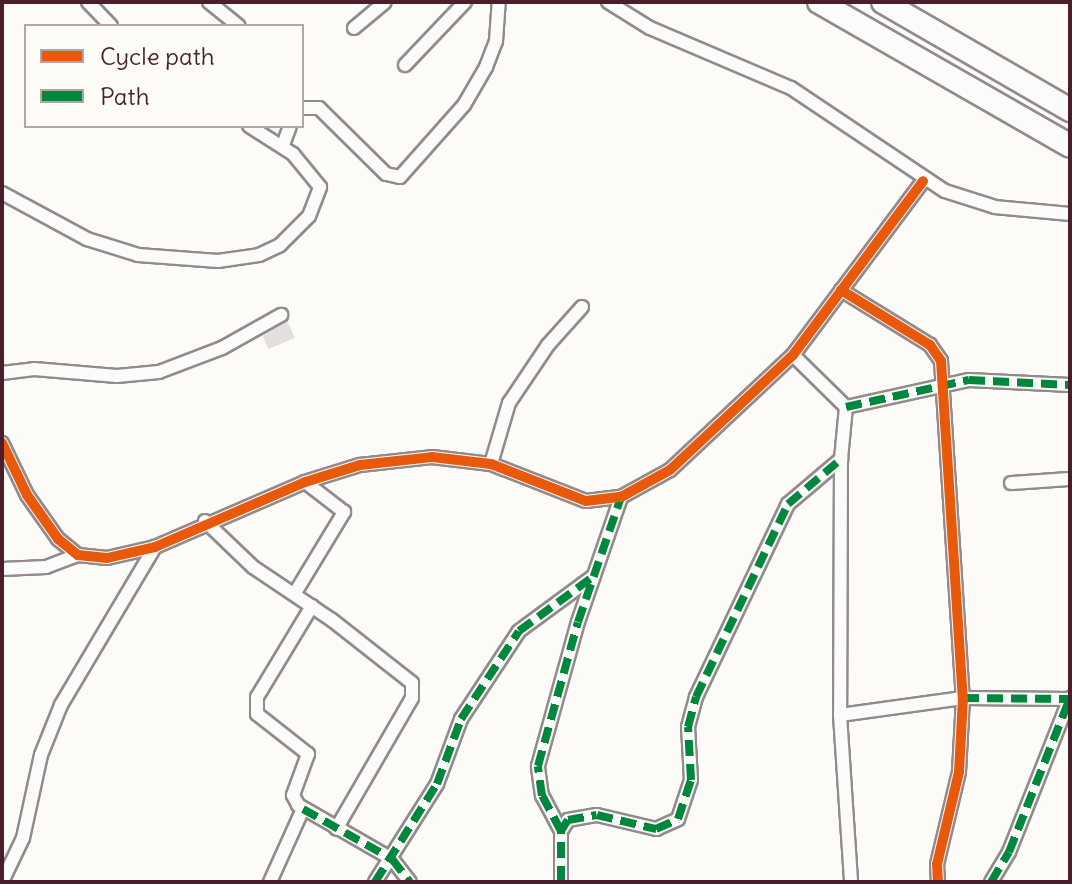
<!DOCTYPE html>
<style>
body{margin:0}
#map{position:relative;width:1072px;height:884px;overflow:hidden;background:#fcfbf8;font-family:Delius,sans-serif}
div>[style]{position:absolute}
.building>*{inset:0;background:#e2dfde}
.roads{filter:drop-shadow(2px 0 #928a8b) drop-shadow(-2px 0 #928a8b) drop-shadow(0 2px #928a8b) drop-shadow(0 -2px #928a8b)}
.street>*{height:12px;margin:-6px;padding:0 6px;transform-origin:6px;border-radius:6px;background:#fbfbf9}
.highway>*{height:22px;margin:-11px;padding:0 11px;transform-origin:11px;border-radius:11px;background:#fbfbf9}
.quiet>*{height:8px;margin-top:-4px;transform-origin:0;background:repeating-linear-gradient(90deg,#00873e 0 16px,transparent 0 24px)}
.cycleway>*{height:10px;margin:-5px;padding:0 5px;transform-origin:5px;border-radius:5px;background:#e8590c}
span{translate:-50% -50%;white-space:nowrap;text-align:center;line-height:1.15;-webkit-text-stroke:8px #fdfcf7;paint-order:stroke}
.frame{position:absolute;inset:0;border:4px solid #4a1f2b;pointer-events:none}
.legend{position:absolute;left:24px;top:24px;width:280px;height:104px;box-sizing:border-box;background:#fdfcf7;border:2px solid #b5a4a5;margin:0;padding:10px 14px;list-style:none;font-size:24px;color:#4a1f2b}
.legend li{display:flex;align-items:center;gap:16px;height:40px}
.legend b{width:40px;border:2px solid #b5a4a5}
</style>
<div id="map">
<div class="building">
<div style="clip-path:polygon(287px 321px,295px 338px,268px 349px,263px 336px)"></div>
</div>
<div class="roads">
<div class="street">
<div style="left:88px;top:2px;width:33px;rotate:46deg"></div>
<div style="left:209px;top:2px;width:38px;rotate:39deg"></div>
<div style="left:608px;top:2px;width:49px;rotate:31.8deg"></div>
<div style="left:650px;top:28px;width:153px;rotate:23.1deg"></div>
<div style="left:791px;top:88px;width:185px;rotate:33.8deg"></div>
<div style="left:945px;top:191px;width:52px;rotate:17.7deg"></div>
<div style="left:995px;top:207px;width:75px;rotate:5.3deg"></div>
<div style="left:354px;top:28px;width:40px;rotate:-40deg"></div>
<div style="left:405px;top:65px;width:87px;rotate:-46.4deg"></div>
<div style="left:302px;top:108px;width:17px"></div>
<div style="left:319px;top:108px;width:94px;rotate:44.6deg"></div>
<div style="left:386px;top:174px;width:14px;rotate:12deg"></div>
<div style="left:400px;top:177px;width:96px;rotate:-48.4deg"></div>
<div style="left:464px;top:105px;width:44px;rotate:-59.9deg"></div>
<div style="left:486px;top:67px;width:28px;rotate:-69deg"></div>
<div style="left:496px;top:41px;width:39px;rotate:-86deg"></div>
<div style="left:283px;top:145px;width:20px;rotate:-70deg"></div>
<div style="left:2px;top:193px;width:97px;rotate:28.4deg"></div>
<div style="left:87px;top:239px;width:53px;rotate:17.4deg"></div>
<div style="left:138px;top:255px;width:80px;rotate:4.3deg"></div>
<div style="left:218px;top:261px;width:41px;rotate:-8.3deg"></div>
<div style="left:259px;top:255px;width:23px;rotate:-25deg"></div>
<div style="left:280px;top:245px;width:41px;rotate:-45deg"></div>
<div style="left:309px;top:216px;width:31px;rotate:-69deg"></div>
<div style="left:320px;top:187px;width:43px;rotate:-129.3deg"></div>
<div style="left:293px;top:154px;width:52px;rotate:-147.5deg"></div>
<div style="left:841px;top:290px;width:105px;rotate:31.7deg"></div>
<div style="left:930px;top:345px;width:19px;rotate:55deg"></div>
<div style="left:941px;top:361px;width:338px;rotate:86.3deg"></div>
<div style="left:963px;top:698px;width:74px;rotate:93.1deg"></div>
<div style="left:959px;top:772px;width:95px;rotate:103.4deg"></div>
<div style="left:937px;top:864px;width:18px;rotate:87deg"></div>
<div style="left:793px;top:355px;width:74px;rotate:44.5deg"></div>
<div style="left:846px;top:407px;width:52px;rotate:95.5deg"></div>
<div style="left:841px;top:459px;width:256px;rotate:90.2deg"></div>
<div style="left:840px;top:715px;width:167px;rotate:86.2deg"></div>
<div style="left:2px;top:373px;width:32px;rotate:-7deg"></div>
<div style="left:34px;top:369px;width:83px;rotate:4.8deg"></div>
<div style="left:117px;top:376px;width:42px;rotate:-5.4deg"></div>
<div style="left:159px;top:372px;width:67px;rotate:-20.9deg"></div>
<div style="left:222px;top:348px;width:68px;rotate:-29.2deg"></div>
<div style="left:846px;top:407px;width:126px;rotate:-12.4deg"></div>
<div style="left:969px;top:380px;width:101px;rotate:2.8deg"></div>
<div style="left:2px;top:443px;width:58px;rotate:64.3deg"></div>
<div style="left:27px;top:495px;width:54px;rotate:54.8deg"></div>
<div style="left:58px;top:539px;width:26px;rotate:39deg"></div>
<div style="left:78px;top:555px;width:29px;rotate:6deg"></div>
<div style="left:107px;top:558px;width:49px;rotate:-12.9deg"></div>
<div style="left:155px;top:547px;width:163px;rotate:-23.4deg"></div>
<div style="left:305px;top:482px;width:58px;rotate:-17.2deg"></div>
<div style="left:360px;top:465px;width:72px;rotate:-6.3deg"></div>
<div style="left:432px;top:457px;width:59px;rotate:6.8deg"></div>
<div style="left:491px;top:464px;width:102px;rotate:21.3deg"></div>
<div style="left:586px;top:501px;width:35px;rotate:-7deg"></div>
<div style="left:621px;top:497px;width:56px;rotate:-28.9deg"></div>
<div style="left:670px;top:470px;width:168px;rotate:-43.1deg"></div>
<div style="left:793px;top:355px;width:217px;rotate:-53.2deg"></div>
<div style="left:491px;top:464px;width:64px;rotate:-73.6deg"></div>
<div style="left:509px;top:403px;width:70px;rotate:-56.1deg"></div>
<div style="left:548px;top:345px;width:51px;rotate:-48.2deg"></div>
<div style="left:1011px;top:483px;width:59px;rotate:-3.9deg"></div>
<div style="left:205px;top:521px;width:66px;rotate:43.8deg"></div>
<div style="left:253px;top:567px;width:95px;rotate:33.9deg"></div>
<div style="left:332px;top:620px;width:102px;rotate:38.2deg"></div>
<div style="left:412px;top:683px;width:15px;rotate:90deg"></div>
<div style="left:412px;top:698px;width:151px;rotate:120.1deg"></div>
<div style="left:2px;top:569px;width:44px;rotate:-2.6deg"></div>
<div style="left:46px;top:567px;width:34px;rotate:-21deg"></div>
<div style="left:295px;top:593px;width:95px;rotate:-58.8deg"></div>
<div style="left:344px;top:512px;width:49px;rotate:-142.4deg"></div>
<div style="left:312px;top:606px;width:106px;rotate:121.1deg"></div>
<div style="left:257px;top:697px;width:17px;rotate:90deg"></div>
<div style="left:257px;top:714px;width:65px;rotate:38.1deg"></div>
<div style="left:308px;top:754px;width:44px;rotate:110.1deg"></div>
<div style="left:293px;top:795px;width:11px;rotate:63deg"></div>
<div style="left:298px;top:805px;width:108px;rotate:29.9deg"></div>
<div style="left:392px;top:859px;width:29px;rotate:52deg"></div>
<div style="left:840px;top:715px;width:124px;rotate:-7.9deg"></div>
<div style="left:963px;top:698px;width:107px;rotate:0.5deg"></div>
<div style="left:561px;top:831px;width:40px;rotate:-118deg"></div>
<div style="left:542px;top:796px;width:30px;rotate:-98deg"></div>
<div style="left:538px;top:766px;width:149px;rotate:-74.5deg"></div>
<div style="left:578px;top:622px;width:132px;rotate:-71deg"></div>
<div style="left:2px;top:882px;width:49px;rotate:-64.5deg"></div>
<div style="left:23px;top:838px;width:85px;rotate:-77.8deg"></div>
<div style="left:41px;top:755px;width:54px;rotate:-68.2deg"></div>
<div style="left:61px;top:705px;width:184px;rotate:-59.3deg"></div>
<div style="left:270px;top:882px;width:80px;rotate:-65.7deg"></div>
<div style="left:375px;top:882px;width:116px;rotate:-57.7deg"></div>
<div style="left:437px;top:784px;width:69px;rotate:-69.7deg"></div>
<div style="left:461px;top:719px;width:105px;rotate:-56.6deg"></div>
<div style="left:519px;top:631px;width:93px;rotate:-36.3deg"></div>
<div style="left:561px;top:882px;width:51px;rotate:-90deg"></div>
<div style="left:561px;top:831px;width:13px;rotate:-58deg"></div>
<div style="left:568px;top:820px;width:29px;rotate:-10deg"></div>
<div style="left:597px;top:815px;width:61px;rotate:13.3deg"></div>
<div style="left:656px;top:829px;width:24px;rotate:-24deg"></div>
<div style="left:678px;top:819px;width:41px;rotate:-71.6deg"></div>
<div style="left:691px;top:780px;width:53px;rotate:-93.2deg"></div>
<div style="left:688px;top:727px;width:31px;rotate:-75deg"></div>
<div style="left:696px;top:697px;width:214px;rotate:-64.5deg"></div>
<div style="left:788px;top:504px;width:70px;rotate:-40.3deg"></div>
<div style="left:991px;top:882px;width:35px;rotate:-59deg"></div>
<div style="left:1009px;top:852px;width:166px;rotate:-68.4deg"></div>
</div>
<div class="highway">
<div style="left:819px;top:2px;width:289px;rotate:29.8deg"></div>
<div style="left:883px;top:2px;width:216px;rotate:30deg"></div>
</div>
</div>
<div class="quiet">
<div style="left:846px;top:407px;width:126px;rotate:-12.4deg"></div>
<div style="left:969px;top:380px;width:101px;rotate:2.8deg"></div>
<div style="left:963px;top:698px;width:107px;rotate:0.5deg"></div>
<div style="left:303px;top:809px;width:102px;rotate:29.3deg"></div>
<div style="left:392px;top:859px;width:29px;rotate:52deg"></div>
<div style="left:561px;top:831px;width:40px;rotate:-118deg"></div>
<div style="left:542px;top:796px;width:30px;rotate:-98deg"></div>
<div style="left:538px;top:766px;width:149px;rotate:-74.5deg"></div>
<div style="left:578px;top:622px;width:132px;rotate:-71deg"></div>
<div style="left:375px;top:882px;width:116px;rotate:-57.7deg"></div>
<div style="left:437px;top:784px;width:69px;rotate:-69.7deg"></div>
<div style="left:461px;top:719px;width:105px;rotate:-56.6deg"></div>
<div style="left:519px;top:631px;width:93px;rotate:-36.3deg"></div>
<div style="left:561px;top:882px;width:51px;rotate:-90deg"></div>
<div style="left:561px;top:831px;width:13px;rotate:-58deg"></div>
<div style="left:568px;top:820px;width:29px;rotate:-10deg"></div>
<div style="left:597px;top:815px;width:61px;rotate:13.3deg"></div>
<div style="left:656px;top:829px;width:24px;rotate:-24deg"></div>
<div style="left:678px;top:819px;width:41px;rotate:-71.6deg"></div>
<div style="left:691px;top:780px;width:53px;rotate:-93.2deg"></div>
<div style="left:688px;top:727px;width:31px;rotate:-75deg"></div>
<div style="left:696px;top:697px;width:214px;rotate:-64.5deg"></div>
<div style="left:788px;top:504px;width:70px;rotate:-40.3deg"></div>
<div style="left:991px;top:882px;width:35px;rotate:-59deg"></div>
<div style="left:1009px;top:852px;width:166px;rotate:-68.4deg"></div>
</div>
<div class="cycleway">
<div style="left:841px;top:290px;width:105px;rotate:31.7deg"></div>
<div style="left:930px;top:345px;width:19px;rotate:55deg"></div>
<div style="left:941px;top:361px;width:338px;rotate:86.3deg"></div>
<div style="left:963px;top:698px;width:74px;rotate:93.1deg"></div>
<div style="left:959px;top:772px;width:95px;rotate:103.4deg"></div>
<div style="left:937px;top:864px;width:18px;rotate:87deg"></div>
<div style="left:2px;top:443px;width:58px;rotate:64.3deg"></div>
<div style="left:27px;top:495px;width:54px;rotate:54.8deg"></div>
<div style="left:58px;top:539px;width:26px;rotate:39deg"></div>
<div style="left:78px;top:555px;width:29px;rotate:6deg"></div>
<div style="left:107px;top:558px;width:49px;rotate:-12.9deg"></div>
<div style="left:155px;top:547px;width:163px;rotate:-23.4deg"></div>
<div style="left:305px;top:482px;width:58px;rotate:-17.2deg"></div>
<div style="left:360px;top:465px;width:72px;rotate:-6.3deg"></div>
<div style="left:432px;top:457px;width:59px;rotate:6.8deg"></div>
<div style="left:491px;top:464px;width:102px;rotate:21.3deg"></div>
<div style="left:586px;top:501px;width:35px;rotate:-7deg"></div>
<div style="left:621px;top:497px;width:56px;rotate:-28.9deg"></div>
<div style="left:670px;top:470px;width:168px;rotate:-43.1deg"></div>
<div style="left:793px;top:355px;width:217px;rotate:-53.2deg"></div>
</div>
<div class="frame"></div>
<ul class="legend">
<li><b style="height:10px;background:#e8590c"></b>Cycle path</li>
<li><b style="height:10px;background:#00873e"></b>Path</li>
</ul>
</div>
